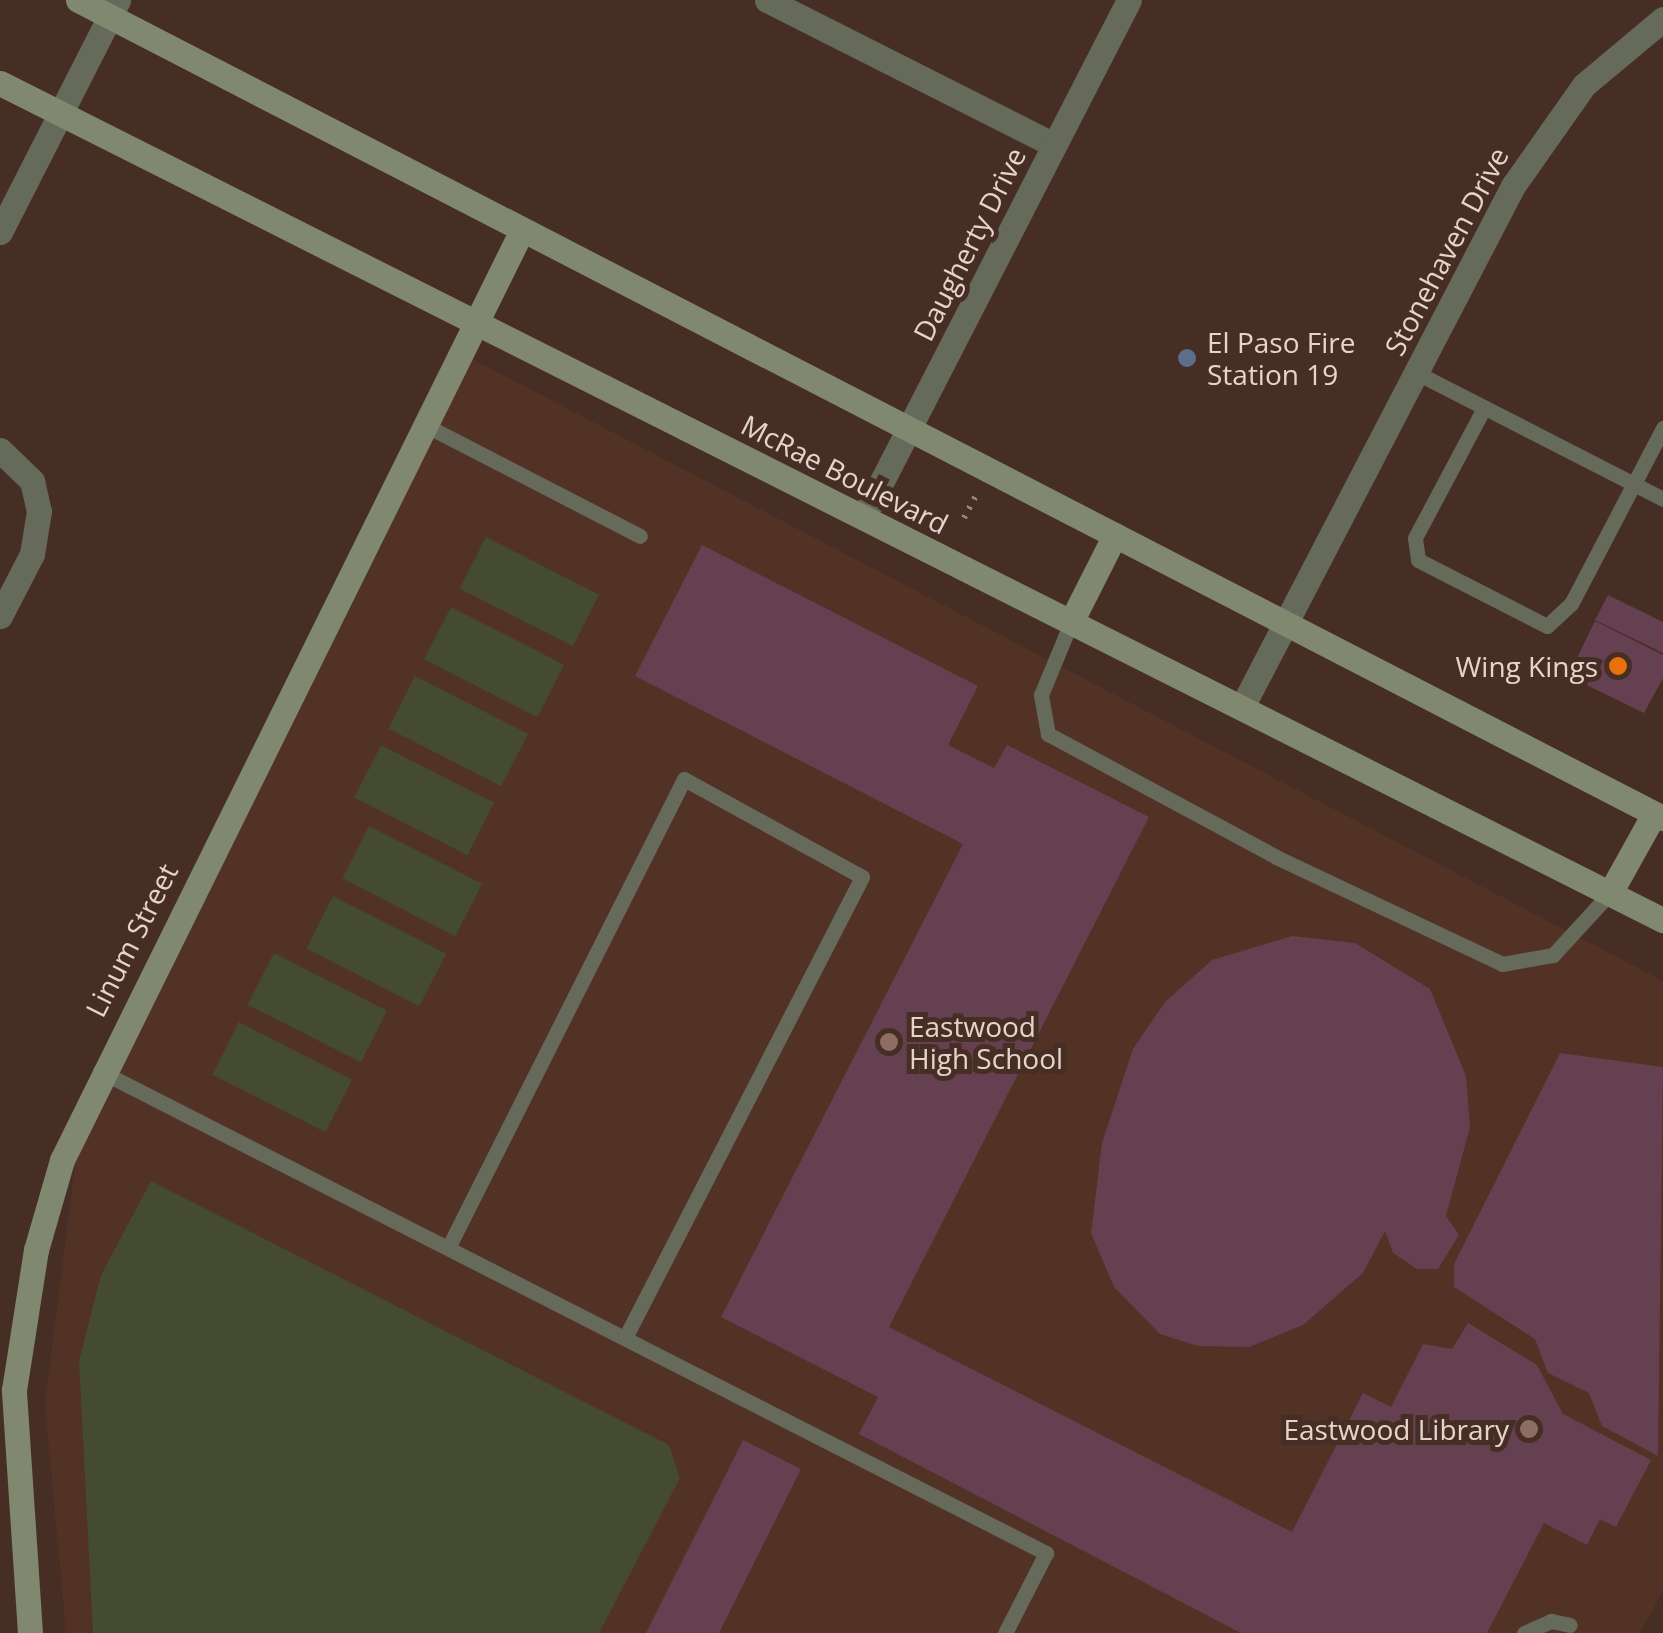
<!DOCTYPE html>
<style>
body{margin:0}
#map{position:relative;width:1663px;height:1633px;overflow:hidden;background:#462e24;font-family:"Open Sans",sans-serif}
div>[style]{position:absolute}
.built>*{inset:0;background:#513225}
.green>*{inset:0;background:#444b2e;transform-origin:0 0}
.building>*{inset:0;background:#644050}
.path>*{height:6px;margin-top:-3px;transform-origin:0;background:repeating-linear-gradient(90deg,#97837a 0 2.5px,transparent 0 10.5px)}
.lane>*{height:15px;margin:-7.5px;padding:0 7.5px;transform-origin:7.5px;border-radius:7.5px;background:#656a5b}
.street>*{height:25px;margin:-12.5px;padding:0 12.5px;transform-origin:12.5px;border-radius:12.5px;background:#656a5b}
.secondary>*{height:25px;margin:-12.5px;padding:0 12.5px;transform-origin:12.5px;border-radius:12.5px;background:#80886f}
.dots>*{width:28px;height:28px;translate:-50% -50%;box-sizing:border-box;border:5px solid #462e24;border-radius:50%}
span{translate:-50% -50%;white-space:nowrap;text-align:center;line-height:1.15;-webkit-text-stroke:10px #462e24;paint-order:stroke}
.street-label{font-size:28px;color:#e4d4cd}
.poi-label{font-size:28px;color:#e4d4cd}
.left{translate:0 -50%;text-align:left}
.right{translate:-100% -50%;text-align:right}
</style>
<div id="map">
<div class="built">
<div style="clip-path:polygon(459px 352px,1663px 981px,1663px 1591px,1640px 1633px,66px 1633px,45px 1404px,83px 1103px)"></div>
</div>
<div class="green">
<div style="left:486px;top:537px;width:127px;height:58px;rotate:27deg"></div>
<div style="left:451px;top:607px;width:127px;height:59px;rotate:27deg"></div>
<div style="left:415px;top:676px;width:127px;height:59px;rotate:27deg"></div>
<div style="left:381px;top:745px;width:127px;height:59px;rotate:27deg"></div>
<div style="left:369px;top:826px;width:127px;height:59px;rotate:27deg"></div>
<div style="left:333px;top:896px;width:127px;height:59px;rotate:27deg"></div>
<div style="left:274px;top:953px;width:127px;height:58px;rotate:27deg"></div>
<div style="left:239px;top:1022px;width:127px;height:59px;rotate:27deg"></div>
<div style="clip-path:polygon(151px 1181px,669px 1445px,680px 1478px,599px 1633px,93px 1633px,79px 1361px,101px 1275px)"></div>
</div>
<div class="building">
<div style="clip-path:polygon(702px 545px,978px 686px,948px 745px,994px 768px,1007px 745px,1149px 817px,889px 1327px,1292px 1532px,1363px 1393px,1391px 1407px,1423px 1344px,1452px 1349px,1468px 1323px,1537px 1365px,1563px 1414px,1651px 1460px,1616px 1527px,1600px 1519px,1587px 1545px,1544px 1523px,1487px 1633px,1241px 1633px,859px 1434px,878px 1397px,721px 1317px,963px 844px,635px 676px)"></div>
<div style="clip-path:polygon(1608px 595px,1663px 622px,1663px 653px,1595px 620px)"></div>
<div style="clip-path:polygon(1595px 621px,1663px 655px,1663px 678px,1644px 713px,1568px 676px)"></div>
<div style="clip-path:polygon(1292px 936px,1355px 943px,1430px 989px,1466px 1076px,1470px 1127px,1446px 1216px,1459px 1235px,1438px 1269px,1417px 1269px,1393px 1253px,1385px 1231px,1363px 1273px,1303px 1325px,1249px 1347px,1198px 1346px,1160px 1334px,1114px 1287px,1091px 1233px,1102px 1143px,1133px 1049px,1165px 1002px,1212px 960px)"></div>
<div style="clip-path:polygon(1560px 1053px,1663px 1067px,1658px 1456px,1602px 1426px,1589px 1393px,1548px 1373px,1535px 1339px,1454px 1287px,1454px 1264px)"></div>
<div style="clip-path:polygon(743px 1440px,801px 1469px,719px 1633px,646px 1633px)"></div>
</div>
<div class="path">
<div style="left:964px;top:518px;width:27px;rotate:-62deg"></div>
</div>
<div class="lane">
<div style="left:1415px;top:372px;width:279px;rotate:27.1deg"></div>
<div style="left:1484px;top:408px;width:147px;rotate:118deg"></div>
<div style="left:1415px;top:538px;width:22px;rotate:82deg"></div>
<div style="left:1418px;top:560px;width:145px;rotate:27.1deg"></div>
<div style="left:1547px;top:626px;width:33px;rotate:-43deg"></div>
<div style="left:1571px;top:604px;width:199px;rotate:-62.4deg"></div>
<div style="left:423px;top:424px;width:244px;rotate:27.3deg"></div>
<div style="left:1072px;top:620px;width:81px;rotate:112.5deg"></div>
<div style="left:1041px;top:695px;width:40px;rotate:80deg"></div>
<div style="left:1048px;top:734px;width:259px;rotate:28.3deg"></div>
<div style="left:1276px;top:857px;width:250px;rotate:25.3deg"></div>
<div style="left:1502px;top:964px;width:52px;rotate:-10deg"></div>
<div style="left:1553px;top:955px;width:84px;rotate:-47.4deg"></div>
<div style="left:100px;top:1071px;width:1062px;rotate:27deg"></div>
<div style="left:1046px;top:1553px;width:90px;rotate:117.1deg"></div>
<div style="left:448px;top:1248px;width:525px;rotate:-63.29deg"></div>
<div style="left:684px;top:779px;width:203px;rotate:28.8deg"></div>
<div style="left:862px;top:877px;width:518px;rotate:117.21deg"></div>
<div style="left:1524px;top:1633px;width:30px;rotate:-24deg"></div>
<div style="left:1551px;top:1621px;width:19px;rotate:12deg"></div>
</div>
<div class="street">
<div style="left:767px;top:0;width:322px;rotate:26.8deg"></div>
<div style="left:0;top:232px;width:260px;rotate:-63deg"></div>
<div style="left:0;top:450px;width:45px;rotate:44.1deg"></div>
<div style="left:32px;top:481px;width:31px;rotate:77deg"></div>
<div style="left:39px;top:511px;width:44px;rotate:99.2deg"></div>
<div style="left:32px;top:554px;width:70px;rotate:117.3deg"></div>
<div style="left:864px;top:516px;width:580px;rotate:-62.82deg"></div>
<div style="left:1243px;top:705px;width:585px;rotate:-62.52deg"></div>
<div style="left:1513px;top:186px;width:123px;rotate:-54.9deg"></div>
<div style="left:1584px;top:85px;width:103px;rotate:-39.9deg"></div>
</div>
<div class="secondary">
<div style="left:78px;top:0;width:1784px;rotate:27.3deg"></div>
<div style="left:0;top:83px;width:1862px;rotate:26.72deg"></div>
<div style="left:1072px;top:620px;width:95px;rotate:-63.2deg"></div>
<div style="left:1610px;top:893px;width:90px;rotate:-60.9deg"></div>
<div style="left:30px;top:1633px;width:244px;rotate:-93.8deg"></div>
<div style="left:14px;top:1390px;width:142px;rotate:-81.1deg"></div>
<div style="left:36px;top:1250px;width:94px;rotate:-73.9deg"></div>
<div style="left:62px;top:1160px;width:1035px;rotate:-63.68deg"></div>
</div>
<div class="dots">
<div style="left:1187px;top:358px;background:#5c6f8a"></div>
<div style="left:1618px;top:666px;background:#e8710a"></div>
<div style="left:889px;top:1042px;background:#8d6e63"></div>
<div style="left:1529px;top:1429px;background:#8d6e63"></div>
</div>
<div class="street-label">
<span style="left:969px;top:244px;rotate:-63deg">Daugherty Drive</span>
<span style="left:1446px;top:251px;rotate:-62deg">Stonehaven Drive</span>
<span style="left:845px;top:474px;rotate:27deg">McRae Boulevard</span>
<span style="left:131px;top:940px;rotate:-63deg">Linum Street</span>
</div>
<div class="poi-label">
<span class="left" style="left:1207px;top:358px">El Paso Fire<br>Station 19</span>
<span class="right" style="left:1598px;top:666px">Wing Kings</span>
<span class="left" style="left:909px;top:1042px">Eastwood<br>High School</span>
<span class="right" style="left:1509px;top:1429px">Eastwood Library</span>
</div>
</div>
